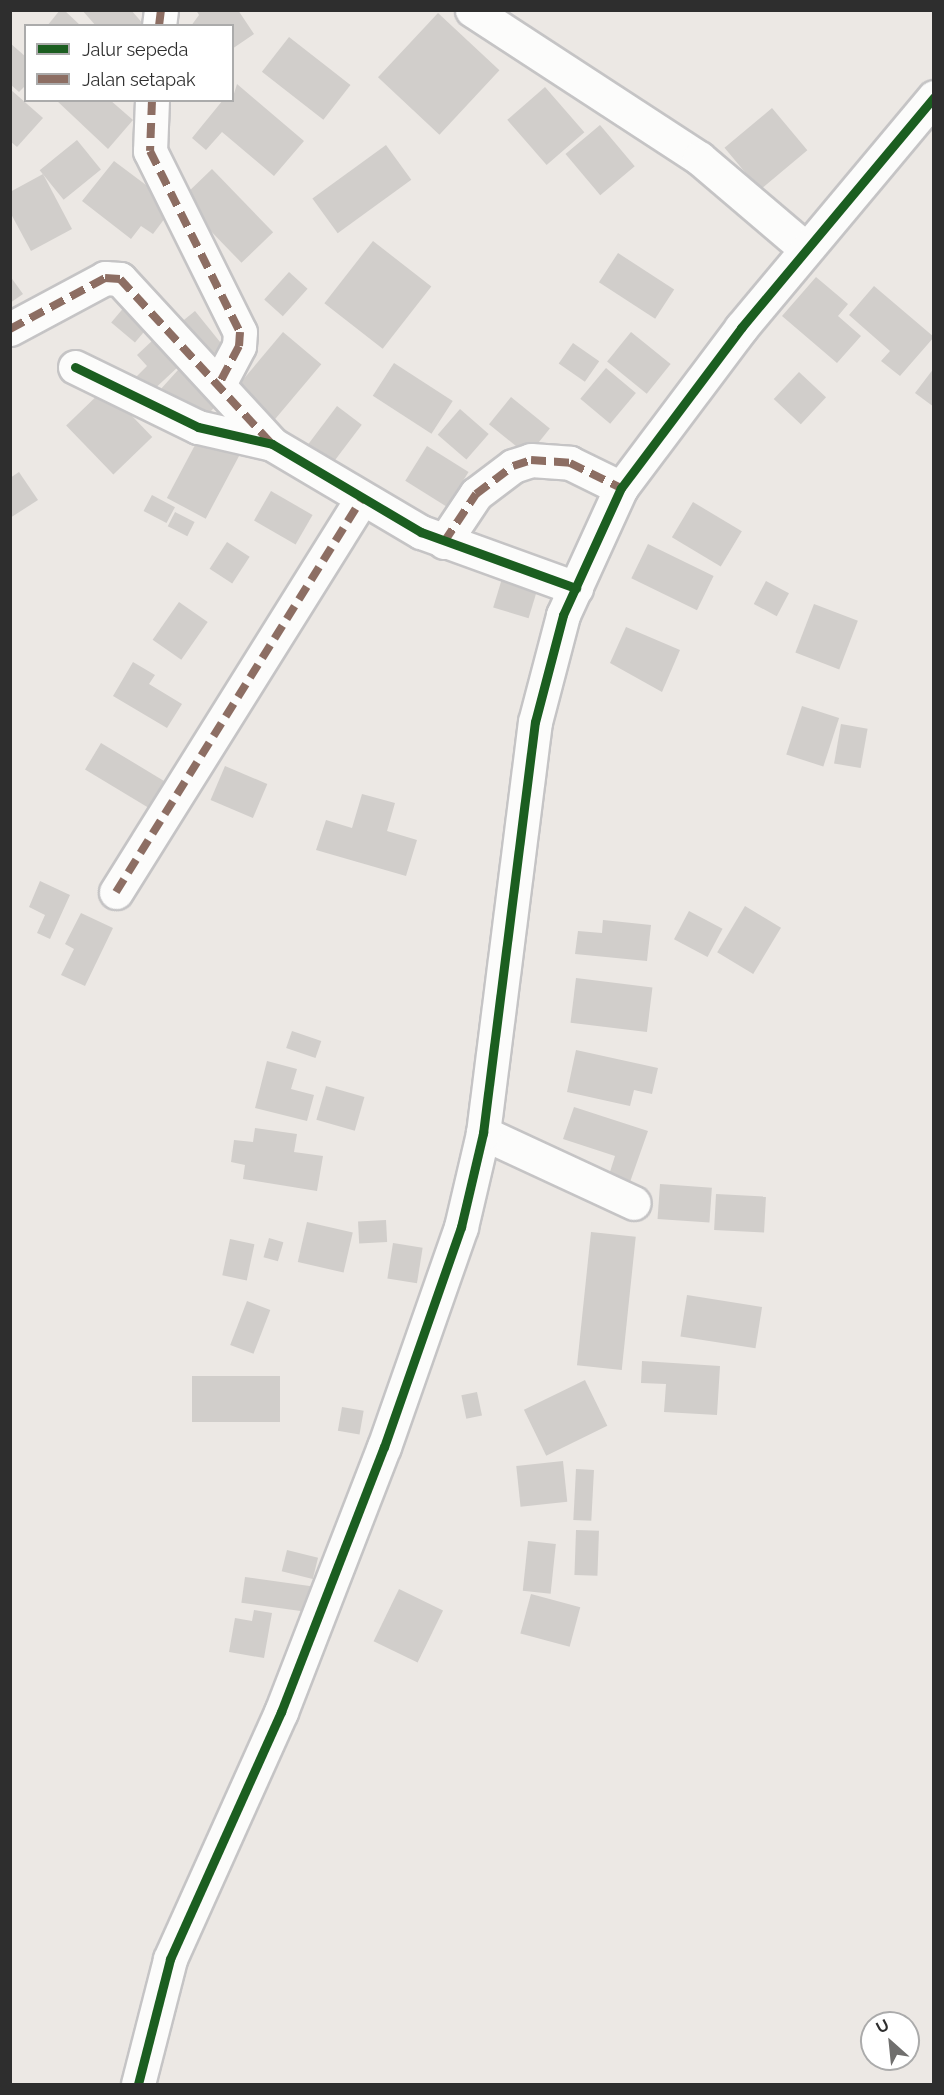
<!DOCTYPE html>
<style>
body{margin:0}
#map{position:relative;width:944px;height:2095px;overflow:hidden;background:#ece8e4;font-family:Raleway,sans-serif}
div>[style]{position:absolute}
.building>*{inset:0;background:#d1cecb;transform-origin:0 0}
.roads{filter:drop-shadow(2px 0 #c5c4c5) drop-shadow(-2px 0 #c5c4c5) drop-shadow(0 2px #c5c4c5) drop-shadow(0 -2px #c5c4c5)}
.minor>*{height:33px;margin:-16.5px;padding:0 16.5px;transform-origin:16.5px;border-radius:16.5px;background:#fcfcfb}
.quiet>*{height:8px;margin-top:-4px;transform-origin:0;background:repeating-linear-gradient(90deg,#8d6e63 0 15px,transparent 0 23px)}
.cycleway>*{height:9px;margin:-4.5px;padding:0 4.5px;transform-origin:4.5px;border-radius:4.5px;background:#1b5e20}
span{translate:-50% -50%;white-space:nowrap;text-align:center;line-height:1.15;-webkit-text-stroke:4.5px #fff;paint-order:stroke}
.frame{position:absolute;inset:0;border:12px solid #2e2e2e;pointer-events:none}
.legend{position:absolute;left:24px;top:24px;width:210px;height:78px;box-sizing:border-box;background:#fff;border:2px solid #ababab;margin:0;padding:8px 10px;list-style:none;font-size:18px;color:#2e2e2e}
.legend li{display:flex;align-items:center;gap:12px;height:30px}
.legend b{width:30px;border:2px solid #ababab}
.north{position:absolute;left:860px;top:2011px;width:60px;height:60px;box-sizing:border-box;background:#fff;border:2px solid #ababab;border-radius:50%;rotate:333deg;font-size:16px;font-weight:700;line-height:24px;text-align:center;color:#2e2e2e}
.north::after{content:'';display:block;margin:auto;width:21px;height:27px;background:#706f6e;clip-path:polygon(50% 0,100% 100%,50% 72%,0 100%)}
</style>
<div id="map">
<div class="building">
<div style="clip-path:polygon(60px 10px,64px 10px,81px 26px,47px 26px)"></div>
<div style="clip-path:polygon(82px 10px,131px 10px,145px 26px,96px 26px)"></div>
<div style="clip-path:polygon(196px 10px,238px 10px,254px 34px,232px 49px,232px 26px,191px 26px,199px 15px)"></div>
<div style="left:438px;top:13px;width:84px;height:88px;rotate:43deg"></div>
<div style="left:289px;top:37px;width:78px;height:44px;rotate:38deg"></div>
<div style="clip-path:polygon(10px 43px,26px 57px,26px 85px,19px 92px,10px 84px)"></div>
<div style="clip-path:polygon(237px 84px,304px 141px,274px 176px,222px 132px,206px 150px,192px 138px,223px 100px,232px 100px)"></div>
<div style="left:545px;top:87px;width:60px;height:50px;rotate:49deg"></div>
<div style="clip-path:polygon(10px 89px,43px 118px,17px 147px,10px 141px)"></div>
<div style="clip-path:polygon(56px 100px,110px 100px,133px 120px,108px 149px)"></div>
<div style="left:772px;top:108px;width:55px;height:62px;rotate:50deg"></div>
<div style="left:600px;top:125px;width:54px;height:45px;rotate:50deg"></div>
<div style="left:77px;top:140px;width:38px;height:48px;rotate:51deg"></div>
<div style="left:386px;top:145px;width:43px;height:91px;rotate:54deg"></div>
<div style="clip-path:polygon(114px 161px,174px 206px,153px 234px,141px 226px,131px 239px,82px 201px)"></div>
<div style="left:212px;top:169px;width:88px;height:44px;rotate:46deg"></div>
<div style="clip-path:polygon(43px 174px,72px 229px,31px 251px,10px 212px,10px 192px)"></div>
<div style="left:373px;top:241px;width:74px;height:79px;rotate:38deg"></div>
<div style="left:618px;top:253px;width:67px;height:35px;rotate:33deg"></div>
<div style="left:289px;top:272px;width:25px;height:37px;rotate:42deg"></div>
<div style="clip-path:polygon(10px 276px,23px 294px,10px 303px)"></div>
<div style="clip-path:polygon(816px 277px,848px 304px,838px 316px,861px 336px,837px 363px,782px 316px)"></div>
<div style="clip-path:polygon(874px 286px,934px 337px,900px 376px,881px 361px,890px 351px,849px 315px)"></div>
<div style="left:126px;top:305px;width:31px;height:23px;rotate:40deg"></div>
<div style="left:195px;top:311px;width:53px;height:21px;rotate:51deg"></div>
<div style="left:283px;top:332px;width:50px;height:75px;rotate:40deg"></div>
<div style="left:631px;top:332px;width:51px;height:38px;rotate:39deg"></div>
<div style="clip-path:polygon(154px 339px,179px 366px,149px 394px,134px 379px,147px 366px,137px 355px)"></div>
<div style="left:573px;top:343px;width:32px;height:25px;rotate:35deg"></div>
<div style="left:187px;top:360px;width:52px;height:38px;rotate:42deg"></div>
<div style="left:394px;top:363px;width:70px;height:39px;rotate:33deg"></div>
<div style="left:606px;top:368px;width:39px;height:40px;rotate:40deg"></div>
<div style="clip-path:polygon(934px 368px,934px 407px,915px 393px)"></div>
<div style="left:799px;top:372px;width:37px;height:37px;rotate:43deg"></div>
<div style="left:105px;top:388px;width:68px;height:54px;rotate:46deg"></div>
<div style="left:511px;top:397px;width:50px;height:35px;rotate:39deg"></div>
<div style="left:337px;top:406px;width:31px;height:49px;rotate:37deg"></div>
<div style="left:460px;top:409px;width:38px;height:34px;rotate:41deg"></div>
<div style="left:203px;top:430px;width:44px;height:77px;rotate:28deg"></div>
<div style="left:427px;top:446px;width:49px;height:41px;rotate:32deg"></div>
<div style="clip-path:polygon(19px 472px,38px 500px,10px 518px,10px 478px)"></div>
<div style="left:271px;top:491px;width:48px;height:34px;rotate:30deg"></div>
<div style="left:152px;top:495px;width:26px;height:18px;rotate:28deg"></div>
<div style="left:693px;top:502px;width:57px;height:41px;rotate:31deg"></div>
<div style="left:175px;top:512px;width:22px;height:16px;rotate:27deg"></div>
<div style="left:227px;top:542px;width:27px;height:32px;rotate:33deg"></div>
<div style="left:648px;top:544px;width:73px;height:38px;rotate:26deg"></div>
<div style="left:504px;top:572px;width:37px;height:37px;rotate:17deg"></div>
<div style="left:766px;top:581px;width:26px;height:26px;rotate:28deg"></div>
<div style="left:179px;top:602px;width:35px;height:46px;rotate:35deg"></div>
<div style="left:814px;top:604px;width:47px;height:52px;rotate:21deg"></div>
<div style="clip-path:polygon(626px 627px,680px 650px,662px 692px,610px 663px)"></div>
<div style="clip-path:polygon(133px 662px,155px 675px,149px 684px,182px 704px,167px 728px,113px 696px)"></div>
<div style="left:802px;top:706px;width:39px;height:51px;rotate:18deg"></div>
<div style="left:841px;top:724px;width:27px;height:40px;rotate:10deg"></div>
<div style="left:101px;top:743px;width:75px;height:31px;rotate:31deg"></div>
<div style="left:225px;top:766px;width:46px;height:37px;rotate:23deg"></div>
<div style="clip-path:polygon(362px 794px,395px 803px,387px 831px,417px 840px,406px 876px,316px 850px,326px 820px,352px 828px)"></div>
<div style="clip-path:polygon(40px 881px,70px 895px,50px 939px,37px 933px,45px 915px,29px 907px)"></div>
<div style="left:745px;top:906px;width:42px;height:54px;rotate:31deg"></div>
<div style="left:689px;top:911px;width:38px;height:32px;rotate:28deg"></div>
<div style="clip-path:polygon(81px 913px,113px 928px,85px 986px,61px 975px,74px 949px,65px 944px)"></div>
<div style="clip-path:polygon(603px 920px,651px 925px,647px 961px,575px 954px,578px 931px,602px 933px)"></div>
<div style="left:576px;top:978px;width:77px;height:45px;rotate:7deg"></div>
<div style="left:292px;top:1031px;width:31px;height:18px;rotate:19deg"></div>
<div style="clip-path:polygon(576px 1050px,658px 1068px,652px 1094px,634px 1090px,630px 1106px,567px 1092px)"></div>
<div style="clip-path:polygon(267px 1061px,297px 1069px,291px 1089px,314px 1095px,307px 1121px,255px 1108px)"></div>
<div style="left:326px;top:1086px;width:40px;height:35px;rotate:16deg"></div>
<div style="clip-path:polygon(574px 1107px,648px 1131px,630px 1182px,609px 1175px,615px 1156px,563px 1139px)"></div>
<div style="clip-path:polygon(255px 1128px,297px 1134px,294px 1152px,323px 1156px,317px 1191px,243px 1179px,245px 1165px,231px 1162px,234px 1140px,253px 1142px)"></div>
<div style="left:660px;top:1184px;width:52px;height:35px;rotate:4deg"></div>
<div style="left:716px;top:1194px;width:50px;height:36px;rotate:3deg"></div>
<div style="left:386px;top:1220px;width:22px;height:28px;rotate:87deg"></div>
<div style="left:307px;top:1222px;width:47px;height:41px;rotate:13deg"></div>
<div style="left:591px;top:1232px;width:45px;height:134px;rotate:6deg"></div>
<div style="left:269px;top:1238px;width:15px;height:20px;rotate:16deg"></div>
<div style="left:230px;top:1239px;width:25px;height:37px;rotate:12deg"></div>
<div style="left:393px;top:1243px;width:30px;height:36px;rotate:9deg"></div>
<div style="left:687px;top:1295px;width:76px;height:42px;rotate:9deg"></div>
<div style="left:247px;top:1301px;width:25px;height:47px;rotate:21deg"></div>
<div style="clip-path:polygon(642px 1361px,720px 1366px,717px 1415px,664px 1412px,666px 1384px,641px 1383px)"></div>
<div style="left:192px;top:1376px;width:88px;height:46px"></div>
<div style="left:585px;top:1380px;width:51px;height:68px;rotate:64deg"></div>
<div style="left:477px;top:1392px;width:24px;height:16px;rotate:78deg"></div>
<div style="left:342px;top:1407px;width:22px;height:24px;rotate:10deg"></div>
<div style="left:563px;top:1461px;width:41px;height:47px;rotate:84deg"></div>
<div style="left:576px;top:1469px;width:18px;height:51px;rotate:3deg"></div>
<div style="left:576px;top:1530px;width:23px;height:45px;rotate:2deg"></div>
<div style="left:528px;top:1541px;width:28px;height:50px;rotate:6deg"></div>
<div style="left:287px;top:1550px;width:32px;height:22px;rotate:14deg"></div>
<div style="left:245px;top:1577px;width:67px;height:26px;rotate:8deg"></div>
<div style="left:399px;top:1589px;width:49px;height:58px;rotate:26deg"></div>
<div style="left:531px;top:1594px;width:51px;height:41px;rotate:15deg"></div>
<div style="clip-path:polygon(254px 1610px,272px 1613px,264px 1658px,229px 1652px,235px 1618px,252px 1621px)"></div>
</div>
<div class="roads">
<div class="minor">
<div style="left:472px;top:10px;width:271px;rotate:33.1deg"></div>
<div style="left:699px;top:158px;width:140px;rotate:40.4deg"></div>
<div style="left:159px;top:26px;width:16px;rotate:-83deg"></div>
<div style="left:152px;top:100px;width:51px;rotate:92.2deg"></div>
<div style="left:150px;top:151px;width:202px;rotate:63.6deg"></div>
<div style="left:240px;top:332px;width:14px;rotate:94deg"></div>
<div style="left:239px;top:346px;width:43px;rotate:117.8deg"></div>
<div style="left:10px;top:329px;width:108px;rotate:-28.2deg"></div>
<div style="left:105px;top:278px;width:15px;rotate:4deg"></div>
<div style="left:120px;top:279px;width:224px;rotate:47.3deg"></div>
<div style="left:75px;top:367px;width:137px;rotate:26deg"></div>
<div style="left:198px;top:427px;width:76px;rotate:12.9deg"></div>
<div style="left:272px;top:444px;width:173px;rotate:30.6deg"></div>
<div style="left:421px;top:532px;width:165px;rotate:19.9deg"></div>
<div style="left:444px;top:542px;width:58px;rotate:-56.3deg"></div>
<div style="left:476px;top:494px;width:46px;rotate:-37.1deg"></div>
<div style="left:513px;top:466px;width:19px;rotate:-18deg"></div>
<div style="left:531px;top:460px;width:39px;rotate:4deg"></div>
<div style="left:570px;top:463px;width:57px;rotate:26.1deg"></div>
<div style="left:116px;top:892px;width:464px;rotate:-58deg"></div>
<div style="left:483px;top:1133px;width:166px;rotate:24.9deg"></div>
<div style="left:138px;top:2084px;width:129px;rotate:-75.6deg"></div>
<div style="left:170px;top:1959px;width:271px;rotate:-65.8deg"></div>
<div style="left:281px;top:1712px;width:284px;rotate:-68.8deg"></div>
<div style="left:384px;top:1447px;width:233px;rotate:-70.7deg"></div>
<div style="left:461px;top:1227px;width:97px;rotate:-76.8deg"></div>
<div style="left:483px;top:1133px;width:414px;rotate:-82.8deg"></div>
<div style="left:535px;top:722px;width:111px;rotate:-75.3deg"></div>
<div style="left:563px;top:615px;width:140px;rotate:-65.5deg"></div>
<div style="left:621px;top:488px;width:200px;rotate:-53.1deg"></div>
<div style="left:741px;top:328px;width:301px;rotate:-50.1deg"></div>
</div>
</div>
<div class="quiet">
<div style="left:159px;top:26px;width:16px;rotate:-83deg"></div>
<div style="left:152px;top:100px;width:51px;rotate:92.2deg"></div>
<div style="left:150px;top:151px;width:202px;rotate:63.6deg"></div>
<div style="left:240px;top:332px;width:14px;rotate:94deg"></div>
<div style="left:239px;top:346px;width:43px;rotate:117.8deg"></div>
<div style="left:10px;top:329px;width:108px;rotate:-28.2deg"></div>
<div style="left:105px;top:278px;width:15px;rotate:4deg"></div>
<div style="left:120px;top:279px;width:222px;rotate:47.4deg"></div>
<div style="left:444px;top:542px;width:58px;rotate:-56.3deg"></div>
<div style="left:476px;top:494px;width:46px;rotate:-37.1deg"></div>
<div style="left:513px;top:466px;width:19px;rotate:-18deg"></div>
<div style="left:531px;top:460px;width:39px;rotate:4deg"></div>
<div style="left:570px;top:463px;width:57px;rotate:26.1deg"></div>
<div style="left:116px;top:892px;width:464px;rotate:-58deg"></div>
</div>
<div class="cycleway">
<div style="left:75px;top:367px;width:137px;rotate:26deg"></div>
<div style="left:198px;top:427px;width:76px;rotate:12.9deg"></div>
<div style="left:272px;top:444px;width:173px;rotate:30.6deg"></div>
<div style="left:421px;top:532px;width:165px;rotate:19.9deg"></div>
<div style="left:138px;top:2084px;width:129px;rotate:-75.6deg"></div>
<div style="left:170px;top:1959px;width:271px;rotate:-65.8deg"></div>
<div style="left:281px;top:1712px;width:284px;rotate:-68.8deg"></div>
<div style="left:384px;top:1447px;width:233px;rotate:-70.7deg"></div>
<div style="left:461px;top:1227px;width:97px;rotate:-76.8deg"></div>
<div style="left:483px;top:1133px;width:414px;rotate:-82.8deg"></div>
<div style="left:535px;top:722px;width:111px;rotate:-75.3deg"></div>
<div style="left:563px;top:615px;width:140px;rotate:-65.5deg"></div>
<div style="left:621px;top:488px;width:200px;rotate:-53.1deg"></div>
<div style="left:741px;top:328px;width:301px;rotate:-50.1deg"></div>
</div>
<div class="frame"></div>
<ul class="legend">
<li><b style="height:8px;background:#1b5e20"></b>Jalur sepeda</li>
<li><b style="height:8px;background:#8d6e63"></b>Jalan setapak</li>
</ul>
<div class="north">U</div>
</div>
